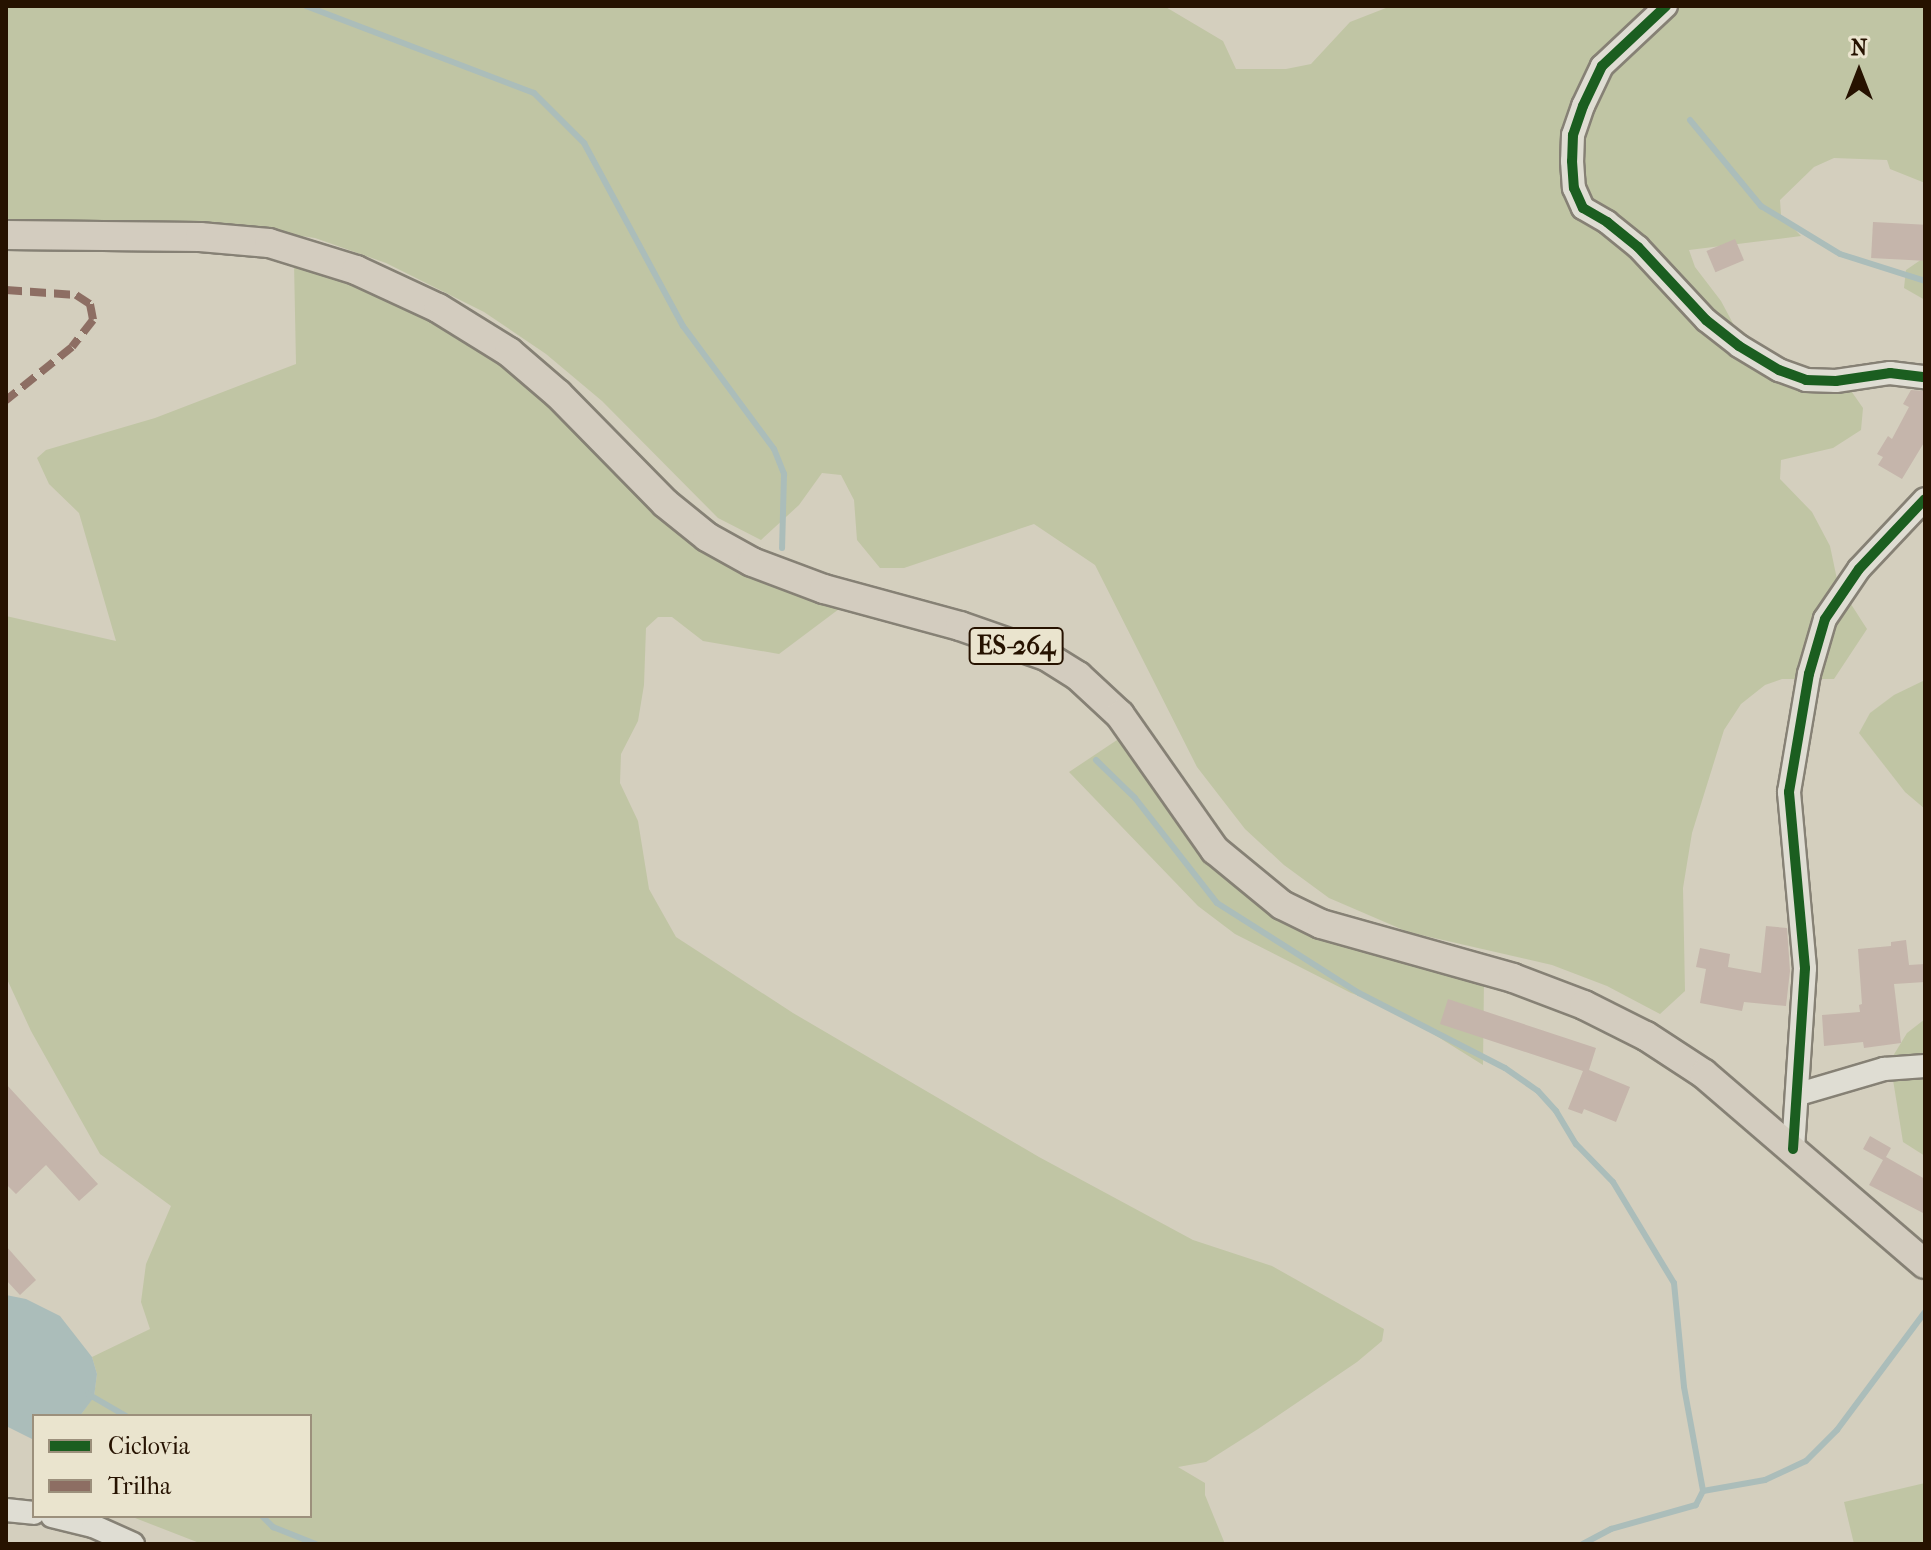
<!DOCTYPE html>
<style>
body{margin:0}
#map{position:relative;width:1931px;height:1550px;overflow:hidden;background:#d4cfbe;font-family:"IM FELL French Canon",serif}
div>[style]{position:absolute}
.green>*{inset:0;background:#c0c5a4}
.water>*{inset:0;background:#abbdba}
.stream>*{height:6px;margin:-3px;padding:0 3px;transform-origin:3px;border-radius:3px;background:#abbdba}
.building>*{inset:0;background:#c5b5ab;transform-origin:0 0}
.roads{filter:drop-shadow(2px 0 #868175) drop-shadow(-2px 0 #868175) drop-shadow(0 2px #868175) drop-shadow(0 -2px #868175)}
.minor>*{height:22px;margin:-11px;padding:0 11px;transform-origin:11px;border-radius:11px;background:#dfddd3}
.major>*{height:28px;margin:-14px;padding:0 14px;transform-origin:14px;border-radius:14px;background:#d3ccbf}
.quiet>*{height:8px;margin-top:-4px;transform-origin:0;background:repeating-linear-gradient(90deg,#8d6e63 0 16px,transparent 0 24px)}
.cycleway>*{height:10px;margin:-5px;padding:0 5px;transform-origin:5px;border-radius:5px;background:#1b5e20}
span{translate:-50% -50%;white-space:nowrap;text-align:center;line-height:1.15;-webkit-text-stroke:6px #eae4ce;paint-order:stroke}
.shield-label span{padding:2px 6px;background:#eae4ce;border:2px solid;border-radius:6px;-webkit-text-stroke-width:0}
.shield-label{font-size:26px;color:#261200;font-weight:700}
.frame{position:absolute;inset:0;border:8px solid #261200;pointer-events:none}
.legend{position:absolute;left:32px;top:1414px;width:280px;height:104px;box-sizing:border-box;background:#eae4ce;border:2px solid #9c907c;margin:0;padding:10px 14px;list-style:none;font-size:24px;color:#261200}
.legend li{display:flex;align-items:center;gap:16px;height:40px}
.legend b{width:40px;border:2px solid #9c907c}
.north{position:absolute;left:1819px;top:32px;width:80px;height:80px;-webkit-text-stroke:6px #eae4ce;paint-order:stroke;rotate:0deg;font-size:22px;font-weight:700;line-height:32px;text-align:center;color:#261200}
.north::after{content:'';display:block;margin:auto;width:28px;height:36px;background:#261200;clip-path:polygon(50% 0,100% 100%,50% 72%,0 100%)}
</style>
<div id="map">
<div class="green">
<div style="clip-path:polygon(6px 6px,1164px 6px,1223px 41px,1236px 69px,1286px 69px,1311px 64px,1350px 22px,1391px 6px,1925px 6px,1925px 183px,1890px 169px,1887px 160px,1834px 158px,1814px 167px,1780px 200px,1781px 215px,1801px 236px,1689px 250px,1695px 267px,1721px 301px,1744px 344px,1796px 373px,1847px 385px,1863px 408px,1861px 430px,1833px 448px,1781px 460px,1780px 479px,1812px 512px,1830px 546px,1838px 584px,1867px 629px,1834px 679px,1782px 679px,1765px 685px,1741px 704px,1724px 730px,1692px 833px,1683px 888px,1685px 991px,1660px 1014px,1607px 986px,1552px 965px,1408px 932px,1329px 898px,1284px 865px,1245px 829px,1197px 767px,1095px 565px,1034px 524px,904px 568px,880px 568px,857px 540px,854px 500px,841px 475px,822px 473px,799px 505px,761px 540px,718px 518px,602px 401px,546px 354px,484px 312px,386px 263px,315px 238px,210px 223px,139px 224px,6px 234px)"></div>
<div style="clip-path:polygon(1925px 257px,1925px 300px,1904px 288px,1906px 270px)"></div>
<div style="clip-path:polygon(294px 263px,341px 277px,470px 337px,631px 473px,843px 606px,779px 654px,703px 641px,672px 617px,658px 617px,646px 628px,644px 685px,638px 721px,621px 754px,620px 783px,638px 821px,649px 889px,676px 937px,793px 1013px,1039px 1157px,1193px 1240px,1272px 1266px,1384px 1329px,1382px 1341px,1357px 1362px,1258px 1429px,1206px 1462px,1178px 1467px,1205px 1483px,1205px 1495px,1225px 1544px,202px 1544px,130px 1516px,310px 1516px,310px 1416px,80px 1416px,94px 1396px,97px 1374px,92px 1357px,150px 1329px,141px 1302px,146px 1264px,171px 1206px,100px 1154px,31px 1031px,6px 977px,6px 616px,116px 641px,79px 513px,49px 484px,37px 458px,46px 450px,155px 418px,296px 364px)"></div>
<div style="clip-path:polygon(1925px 680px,1925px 809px,1905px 792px,1859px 733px,1870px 713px,1894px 695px)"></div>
<div style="clip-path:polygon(1135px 728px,1172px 781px,1266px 887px,1484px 980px,1483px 1065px,1390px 1007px,1351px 993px,1235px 934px,1198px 906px,1069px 772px)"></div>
<div style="clip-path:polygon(1925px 1019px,1925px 1156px,1903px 1142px,1890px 1061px,1907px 1033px)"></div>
<div style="clip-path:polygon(1925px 1483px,1925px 1544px,1854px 1544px,1844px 1502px)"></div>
</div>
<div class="water">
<div style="clip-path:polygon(6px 1295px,26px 1299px,60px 1316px,92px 1357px,97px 1374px,94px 1397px,80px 1416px,34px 1416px,34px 1440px,6px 1426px)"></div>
</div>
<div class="stream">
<div style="left:306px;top:6px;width:244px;rotate:20.9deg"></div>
<div style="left:534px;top:93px;width:71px;rotate:45deg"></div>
<div style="left:584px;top:143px;width:208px;rotate:61.6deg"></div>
<div style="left:683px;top:326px;width:153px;rotate:53.5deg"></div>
<div style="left:774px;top:449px;width:27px;rotate:68deg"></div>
<div style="left:784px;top:474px;width:74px;rotate:91.5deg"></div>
<div style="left:1690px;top:120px;width:112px;rotate:50.5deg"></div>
<div style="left:1761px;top:206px;width:92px;rotate:31.3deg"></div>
<div style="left:1840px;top:254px;width:89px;rotate:17.6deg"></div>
<div style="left:1096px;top:760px;width:54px;rotate:44.3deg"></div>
<div style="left:1135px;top:798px;width:133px;rotate:52deg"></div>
<div style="left:1217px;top:903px;width:168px;rotate:32.4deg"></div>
<div style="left:1359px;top:993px;width:164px;rotate:27.2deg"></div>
<div style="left:1505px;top:1068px;width:40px;rotate:34.9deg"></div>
<div style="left:1538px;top:1091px;width:27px;rotate:48deg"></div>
<div style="left:1556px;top:1111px;width:39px;rotate:59deg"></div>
<div style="left:1576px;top:1144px;width:53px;rotate:45.8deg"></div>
<div style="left:1613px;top:1182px;width:118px;rotate:58.9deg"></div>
<div style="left:1674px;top:1283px;width:104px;rotate:84.5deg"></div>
<div style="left:1684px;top:1387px;width:106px;rotate:79.6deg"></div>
<div style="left:1703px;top:1491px;width:16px;rotate:117deg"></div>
<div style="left:1696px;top:1505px;width:88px;rotate:164.2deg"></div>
<div style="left:1611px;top:1529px;width:32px;rotate:152deg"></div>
<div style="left:88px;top:1394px;width:44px;rotate:30.1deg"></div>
<div style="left:1703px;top:1491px;width:63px;rotate:-10.1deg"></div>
<div style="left:1765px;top:1480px;width:45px;rotate:-24.9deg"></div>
<div style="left:1806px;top:1461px;width:44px;rotate:-45deg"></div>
<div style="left:1837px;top:1430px;width:147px;rotate:-53.3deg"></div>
<div style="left:262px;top:1516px;width:16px;rotate:45deg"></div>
<div style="left:273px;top:1527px;width:46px;rotate:21.6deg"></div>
</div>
<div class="building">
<div style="left:1873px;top:222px;width:52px;height:36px;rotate:3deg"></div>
<div style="left:1735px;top:239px;width:23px;height:31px;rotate:67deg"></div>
<div style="clip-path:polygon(1911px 390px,1925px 391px,1925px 441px,1902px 479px,1878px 465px,1883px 457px,1877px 454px,1888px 436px,1892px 439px,1909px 407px,1903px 404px)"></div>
<div style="clip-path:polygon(1766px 926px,1787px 928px,1790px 971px,1786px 1006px,1744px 1002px,1742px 1011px,1700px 1003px,1706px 969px,1696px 967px,1700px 948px,1730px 954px,1728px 967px,1761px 973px)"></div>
<div style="clip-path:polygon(1906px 940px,1909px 965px,1925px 964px,1925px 982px,1894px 984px,1901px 1043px,1864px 1048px,1863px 1042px,1824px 1046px,1822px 1015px,1860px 1012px,1859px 1005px,1862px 1004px,1858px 949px,1891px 946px,1891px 942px)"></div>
<div style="clip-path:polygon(1448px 999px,1596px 1048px,1589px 1070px,1630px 1087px,1616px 1122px,1584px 1109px,1582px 1114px,1568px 1109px,1583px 1071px,1440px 1024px)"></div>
<div style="clip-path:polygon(6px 1084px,98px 1184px,79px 1201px,46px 1165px,16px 1194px,6px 1184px)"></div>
<div style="clip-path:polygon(1870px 1136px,1891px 1148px,1886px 1157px,1925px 1179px,1925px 1214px,1869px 1185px,1883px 1160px,1863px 1149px)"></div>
<div style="clip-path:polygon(6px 1246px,36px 1280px,20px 1295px,6px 1280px)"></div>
</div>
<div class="roads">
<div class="minor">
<div style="left:1666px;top:6px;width:88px;rotate:136.8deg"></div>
<div style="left:1602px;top:66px;width:44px;rotate:115.4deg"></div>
<div style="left:1583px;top:106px;width:31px;rotate:109deg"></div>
<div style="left:1573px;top:135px;width:26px;rotate:92deg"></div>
<div style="left:1572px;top:161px;width:27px;rotate:86deg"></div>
<div style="left:1574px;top:188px;width:22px;rotate:66deg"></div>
<div style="left:1583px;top:208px;width:28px;rotate:30deg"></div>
<div style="left:1607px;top:222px;width:40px;rotate:39deg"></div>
<div style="left:1638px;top:247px;width:100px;rotate:47deg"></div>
<div style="left:1706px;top:320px;width:42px;rotate:38.2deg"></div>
<div style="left:1739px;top:346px;width:47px;rotate:31deg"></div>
<div style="left:1779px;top:370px;width:29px;rotate:20deg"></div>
<div style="left:1806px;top:380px;width:30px;rotate:2deg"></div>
<div style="left:1836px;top:381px;width:55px;rotate:-8.4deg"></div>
<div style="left:1890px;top:373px;width:35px;rotate:7deg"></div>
<div style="left:1799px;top:1094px;width:89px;rotate:-16.4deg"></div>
<div style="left:1884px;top:1069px;width:41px;rotate:-4.2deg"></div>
<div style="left:1793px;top:1149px;width:181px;rotate:-86.2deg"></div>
<div style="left:1805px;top:968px;width:177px;rotate:-95.2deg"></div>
<div style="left:1789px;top:792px;width:120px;rotate:-80.4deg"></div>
<div style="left:1809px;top:674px;width:57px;rotate:-73.8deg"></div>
<div style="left:1825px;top:619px;width:60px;rotate:-55.8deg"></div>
<div style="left:1859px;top:569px;width:96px;rotate:-46.7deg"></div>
<div style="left:6px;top:1510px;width:28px;rotate:6deg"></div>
<div style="left:52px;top:1516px;width:42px;rotate:13.7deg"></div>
<div style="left:93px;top:1526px;width:44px;rotate:24.2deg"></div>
</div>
<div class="major">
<div style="left:6px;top:235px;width:194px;rotate:0.6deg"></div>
<div style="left:200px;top:237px;width:69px;rotate:5deg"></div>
<div style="left:269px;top:243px;width:91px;rotate:17.2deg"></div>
<div style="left:356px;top:270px;width:90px;rotate:24.9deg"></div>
<div style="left:438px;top:308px;width:84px;rotate:31.8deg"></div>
<div style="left:509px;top:352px;width:65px;rotate:40.6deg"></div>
<div style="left:558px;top:394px;width:153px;rotate:45.5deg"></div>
<div style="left:665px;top:503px;width:54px;rotate:39deg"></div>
<div style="left:707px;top:537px;width:51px;rotate:29.1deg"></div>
<div style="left:752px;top:562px;width:77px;rotate:20.6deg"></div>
<div style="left:824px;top:589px;width:141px;rotate:15.2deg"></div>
<div style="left:960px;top:626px;width:91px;rotate:19.2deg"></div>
<div style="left:1046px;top:656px;width:38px;rotate:32deg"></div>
<div style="left:1078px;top:676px;width:57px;rotate:42.9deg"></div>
<div style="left:1120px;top:715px;width:165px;rotate:54.9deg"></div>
<div style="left:1215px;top:850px;width:87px;rotate:39.4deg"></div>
<div style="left:1282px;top:905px;width:43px;rotate:26deg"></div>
<div style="left:1321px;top:924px;width:199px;rotate:15.7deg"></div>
<div style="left:1513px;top:978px;width:76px;rotate:20.8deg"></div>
<div style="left:1584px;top:1005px;width:69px;rotate:26.6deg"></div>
<div style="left:1646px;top:1036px;width:69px;rotate:33.2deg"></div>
<div style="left:1704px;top:1074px;width:291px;rotate:40.7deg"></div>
</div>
</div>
<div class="quiet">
<div style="left:6px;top:290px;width:70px;rotate:4.1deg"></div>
<div style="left:76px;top:295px;width:17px;rotate:33deg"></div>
<div style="left:90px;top:304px;width:16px;rotate:79deg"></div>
<div style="left:93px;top:320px;width:34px;rotate:128deg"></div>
<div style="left:72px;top:347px;width:85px;rotate:141.2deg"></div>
</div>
<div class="cycleway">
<div style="left:1666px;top:6px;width:88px;rotate:136.8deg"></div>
<div style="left:1602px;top:66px;width:44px;rotate:115.4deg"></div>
<div style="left:1583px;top:106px;width:31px;rotate:109deg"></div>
<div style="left:1573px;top:135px;width:26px;rotate:92deg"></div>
<div style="left:1572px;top:161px;width:27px;rotate:86deg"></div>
<div style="left:1574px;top:188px;width:22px;rotate:66deg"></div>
<div style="left:1583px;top:208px;width:28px;rotate:30deg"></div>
<div style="left:1607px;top:222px;width:40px;rotate:39deg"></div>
<div style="left:1638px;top:247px;width:100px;rotate:47deg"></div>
<div style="left:1706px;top:320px;width:42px;rotate:38.2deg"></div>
<div style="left:1739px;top:346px;width:47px;rotate:31deg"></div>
<div style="left:1779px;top:370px;width:29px;rotate:20deg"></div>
<div style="left:1806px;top:380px;width:30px;rotate:2deg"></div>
<div style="left:1836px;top:381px;width:55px;rotate:-8.4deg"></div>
<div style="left:1890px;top:373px;width:35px;rotate:7deg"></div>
<div style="left:1793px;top:1149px;width:181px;rotate:-86.2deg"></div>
<div style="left:1805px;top:968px;width:177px;rotate:-95.2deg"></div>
<div style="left:1789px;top:792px;width:120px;rotate:-80.4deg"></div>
<div style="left:1809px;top:674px;width:57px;rotate:-73.8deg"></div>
<div style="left:1825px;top:619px;width:60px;rotate:-55.8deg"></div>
<div style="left:1859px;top:569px;width:96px;rotate:-46.7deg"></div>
</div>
<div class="shield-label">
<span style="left:1016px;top:646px">ES-264</span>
</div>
<div class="frame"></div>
<ul class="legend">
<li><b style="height:10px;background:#1b5e20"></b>Ciclovia</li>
<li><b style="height:10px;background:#8d6e63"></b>Trilha</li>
</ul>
<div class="north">N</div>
</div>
